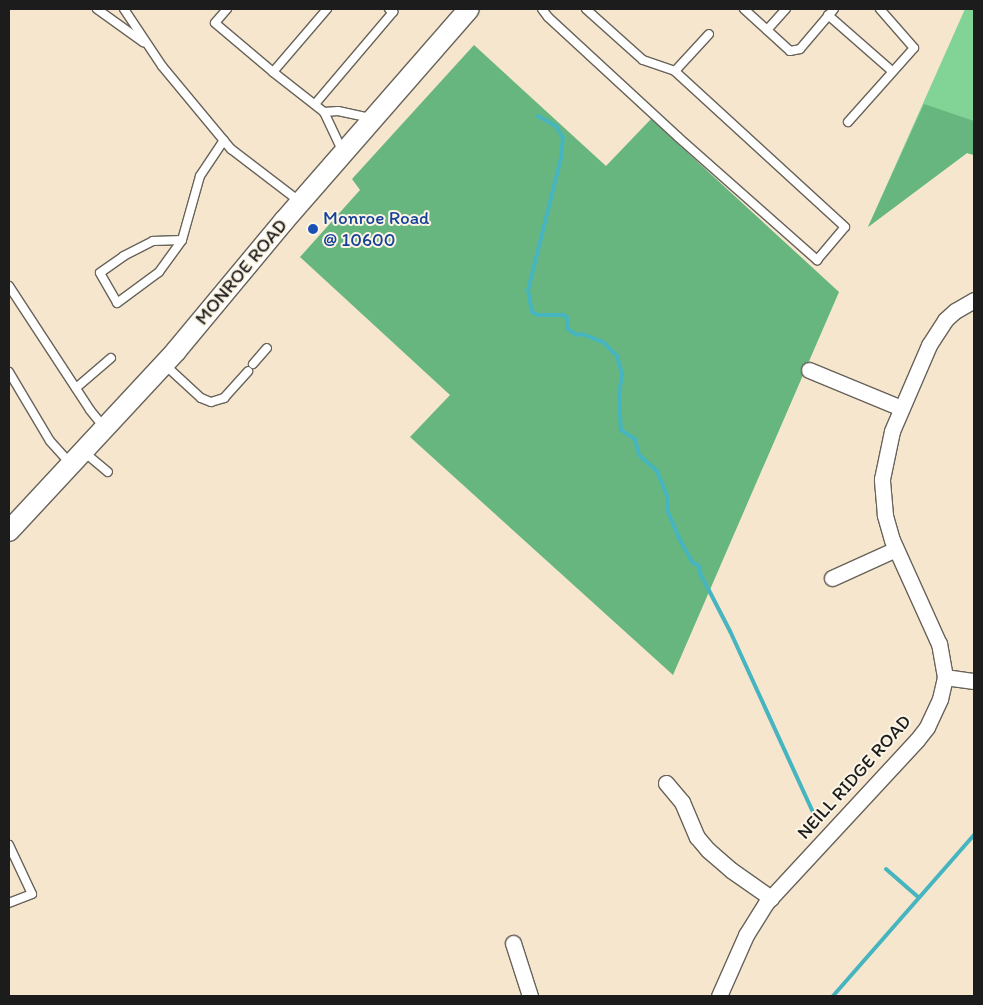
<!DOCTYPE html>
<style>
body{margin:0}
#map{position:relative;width:983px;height:1005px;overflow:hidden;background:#f6e6ce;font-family:Itim,sans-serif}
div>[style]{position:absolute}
.green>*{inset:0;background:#81d496}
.forest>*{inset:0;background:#68b67f}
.stream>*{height:4px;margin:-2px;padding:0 2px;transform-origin:2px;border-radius:2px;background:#46b5bf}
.roads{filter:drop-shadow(1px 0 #68635a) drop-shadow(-1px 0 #68635a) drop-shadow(0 1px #68635a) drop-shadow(0 -1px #68635a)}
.lane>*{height:8px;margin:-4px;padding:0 4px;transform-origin:4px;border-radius:4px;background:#fff}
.street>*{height:15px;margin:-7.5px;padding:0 7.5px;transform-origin:7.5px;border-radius:7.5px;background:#fff}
.secondary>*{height:20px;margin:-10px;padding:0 10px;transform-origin:10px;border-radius:10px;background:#fff}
.dots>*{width:14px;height:14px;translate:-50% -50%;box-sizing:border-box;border:2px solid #fcf5e5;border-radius:50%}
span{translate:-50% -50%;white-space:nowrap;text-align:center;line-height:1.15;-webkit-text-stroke:4px #fcf5e5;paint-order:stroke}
.transit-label{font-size:19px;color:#164399}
.left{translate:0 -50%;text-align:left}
.street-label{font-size:19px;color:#1c1c1c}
.frame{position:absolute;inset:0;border:10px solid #1c1c1c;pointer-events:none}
</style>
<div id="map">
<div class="green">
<div style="clip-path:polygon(965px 9px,974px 9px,974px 155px,967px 153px,868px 227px)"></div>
</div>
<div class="forest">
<div style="clip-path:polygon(474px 45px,606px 166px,651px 119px,839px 292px,673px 675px,410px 437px,450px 395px,300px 257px,360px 190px,352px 179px)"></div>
<div style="clip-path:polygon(924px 104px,974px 121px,974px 155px,967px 153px,868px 227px)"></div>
</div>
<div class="stream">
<div style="left:538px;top:116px;width:21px;rotate:29deg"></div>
<div style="left:556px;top:126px;width:14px;rotate:60deg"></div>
<div style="left:563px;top:138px;width:20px;rotate:96deg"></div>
<div style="left:561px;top:158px;width:136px;rotate:104deg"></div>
<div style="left:528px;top:290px;width:22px;rotate:80deg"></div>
<div style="left:532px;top:312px;width:7px;rotate:27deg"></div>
<div style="left:538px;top:315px;width:26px"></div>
<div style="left:564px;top:315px;width:4px;rotate:45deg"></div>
<div style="left:567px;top:318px;width:10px;rotate:90deg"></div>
<div style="left:567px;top:328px;width:11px;rotate:38deg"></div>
<div style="left:576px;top:335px;width:6px;rotate:-9deg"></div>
<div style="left:582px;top:334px;width:22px;rotate:21deg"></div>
<div style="left:603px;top:342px;width:20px;rotate:45deg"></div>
<div style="left:617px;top:356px;width:20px;rotate:75deg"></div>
<div style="left:622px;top:375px;width:20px;rotate:99deg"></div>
<div style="left:619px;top:395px;width:35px;rotate:87deg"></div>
<div style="left:621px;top:430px;width:17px;rotate:33deg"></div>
<div style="left:635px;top:439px;width:16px;rotate:76deg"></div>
<div style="left:639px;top:455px;width:24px;rotate:42deg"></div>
<div style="left:657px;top:471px;width:27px;rotate:68deg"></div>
<div style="left:667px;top:496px;width:16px;rotate:86deg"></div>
<div style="left:668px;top:512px;width:30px;rotate:67deg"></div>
<div style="left:680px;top:540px;width:25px;rotate:61deg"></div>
<div style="left:692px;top:562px;width:9px;rotate:32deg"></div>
<div style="left:700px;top:567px;width:6px;rotate:90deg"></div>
<div style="left:700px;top:573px;width:65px;rotate:62.7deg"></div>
<div style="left:730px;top:631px;width:207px;rotate:65.4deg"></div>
<div style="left:886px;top:869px;width:43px;rotate:41.2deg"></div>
<div style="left:833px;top:996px;width:214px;rotate:-48.8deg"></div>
</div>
<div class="roads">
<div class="lane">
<div style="left:97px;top:9px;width:57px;rotate:35.7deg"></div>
<div style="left:124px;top:9px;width:69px;rotate:56.3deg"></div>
<div style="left:162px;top:66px;width:108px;rotate:50.3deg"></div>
<div style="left:231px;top:149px;width:86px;rotate:37.4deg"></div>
<div style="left:227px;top:9px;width:18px;rotate:131deg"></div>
<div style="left:215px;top:23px;width:76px;rotate:40.2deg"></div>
<div style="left:327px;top:9px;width:83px;rotate:130.6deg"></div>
<div style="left:273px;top:72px;width:65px;rotate:38.1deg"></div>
<div style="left:324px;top:112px;width:42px;rotate:64.7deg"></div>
<div style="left:542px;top:9px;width:10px;rotate:53deg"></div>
<div style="left:548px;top:17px;width:177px;rotate:42.7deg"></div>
<div style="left:678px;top:137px;width:186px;rotate:41.5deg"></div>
<div style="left:817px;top:260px;width:43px;rotate:-49.7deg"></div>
<div style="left:845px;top:227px;width:231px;rotate:-137.5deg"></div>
<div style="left:586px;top:9px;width:76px;rotate:41.8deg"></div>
<div style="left:643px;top:60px;width:34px;rotate:19deg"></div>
<div style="left:675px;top:71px;width:50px;rotate:-47.4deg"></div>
<div style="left:744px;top:9px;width:62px;rotate:42.4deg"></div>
<div style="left:790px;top:51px;width:10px;rotate:-11deg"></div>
<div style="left:800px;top:49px;width:52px;rotate:-49.6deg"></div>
<div style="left:828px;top:15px;width:85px;rotate:41.2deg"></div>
<div style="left:767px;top:30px;width:28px;rotate:-48deg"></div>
<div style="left:315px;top:104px;width:121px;rotate:-49.7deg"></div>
<div style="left:393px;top:12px;width:5px;rotate:-143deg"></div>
<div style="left:324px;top:112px;width:14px;rotate:-4deg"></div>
<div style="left:338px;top:111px;width:34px;rotate:12deg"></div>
<div style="left:848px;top:122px;width:99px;rotate:-48.3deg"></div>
<div style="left:914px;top:48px;width:52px;rotate:-131.1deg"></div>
<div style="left:182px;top:240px;width:29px;rotate:178deg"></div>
<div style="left:153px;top:241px;width:33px;rotate:153deg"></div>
<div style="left:124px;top:256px;width:29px;rotate:145deg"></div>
<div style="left:100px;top:273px;width:34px;rotate:60deg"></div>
<div style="left:117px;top:303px;width:52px;rotate:-36.4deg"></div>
<div style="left:159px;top:272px;width:39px;rotate:-54deg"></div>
<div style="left:182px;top:240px;width:66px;rotate:-74.3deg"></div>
<div style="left:200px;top:176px;width:43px;rotate:-56.3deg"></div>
<div style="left:9px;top:286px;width:148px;rotate:56.8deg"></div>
<div style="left:90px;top:410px;width:22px;rotate:51deg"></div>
<div style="left:164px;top:364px;width:50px;rotate:42.6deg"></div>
<div style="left:201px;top:398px;width:11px;rotate:22deg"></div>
<div style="left:211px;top:402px;width:14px;rotate:-17deg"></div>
<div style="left:224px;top:398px;width:36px;rotate:-48deg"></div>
<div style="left:253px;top:364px;width:21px;rotate:-49deg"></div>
<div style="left:9px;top:372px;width:80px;rotate:59.3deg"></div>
<div style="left:50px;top:441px;width:30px;rotate:48deg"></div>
<div style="left:76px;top:388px;width:46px;rotate:-40.6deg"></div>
<div style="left:84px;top:452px;width:31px;rotate:40deg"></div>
<div style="left:9px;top:845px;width:54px;rotate:64.9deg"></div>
<div style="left:32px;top:894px;width:25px;rotate:159deg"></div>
</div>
<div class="street">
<div style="left:809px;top:370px;width:100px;rotate:22.4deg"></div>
<div style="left:832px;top:578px;width:70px;rotate:-24.4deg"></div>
<div style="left:945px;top:677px;width:29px;rotate:8deg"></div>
<div style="left:666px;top:783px;width:25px;rotate:50deg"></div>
<div style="left:682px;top:802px;width:38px;rotate:67deg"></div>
<div style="left:697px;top:837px;width:17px;rotate:50deg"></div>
<div style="left:708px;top:850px;width:30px;rotate:41deg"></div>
<div style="left:731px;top:870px;width:49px;rotate:35deg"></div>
<div style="left:513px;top:943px;width:56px;rotate:72.2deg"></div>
<div style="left:719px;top:996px;width:67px;rotate:-66.1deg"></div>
<div style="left:746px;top:935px;width:38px;rotate:-58deg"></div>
<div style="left:766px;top:903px;width:222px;rotate:-47.2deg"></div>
<div style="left:917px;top:740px;width:16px;rotate:-52deg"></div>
<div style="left:927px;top:727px;width:31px;rotate:-65deg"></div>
<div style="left:940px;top:699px;width:23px;rotate:-77deg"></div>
<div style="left:945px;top:677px;width:34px;rotate:-100deg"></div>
<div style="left:939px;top:644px;width:114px;rotate:-114.3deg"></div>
<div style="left:892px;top:540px;width:26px;rotate:-106deg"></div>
<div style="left:885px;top:515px;width:36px;rotate:-95deg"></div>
<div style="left:882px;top:479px;width:49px;rotate:-78.2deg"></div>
<div style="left:892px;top:431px;width:94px;rotate:-66.7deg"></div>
<div style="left:929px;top:345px;width:30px;rotate:-57deg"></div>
<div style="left:945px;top:320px;width:13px;rotate:-42deg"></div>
<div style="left:955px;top:311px;width:22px;rotate:-30deg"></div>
</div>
<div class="secondary">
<div style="left:9px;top:531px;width:246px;rotate:-47.1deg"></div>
<div style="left:176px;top:351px;width:169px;rotate:-50.3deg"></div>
<div style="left:284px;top:221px;width:281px;rotate:-48.9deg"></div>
</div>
</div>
<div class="dots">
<div style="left:313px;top:229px;background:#1a4fb4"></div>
</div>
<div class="transit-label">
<span class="left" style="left:323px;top:229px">Monroe Road<br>@ 10600</span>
</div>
<div class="street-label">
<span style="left:241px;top:272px;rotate:-50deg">MONROE ROAD</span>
<span style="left:854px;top:777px;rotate:-48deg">NEILL RIDGE ROAD</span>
</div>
<div class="frame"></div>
</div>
